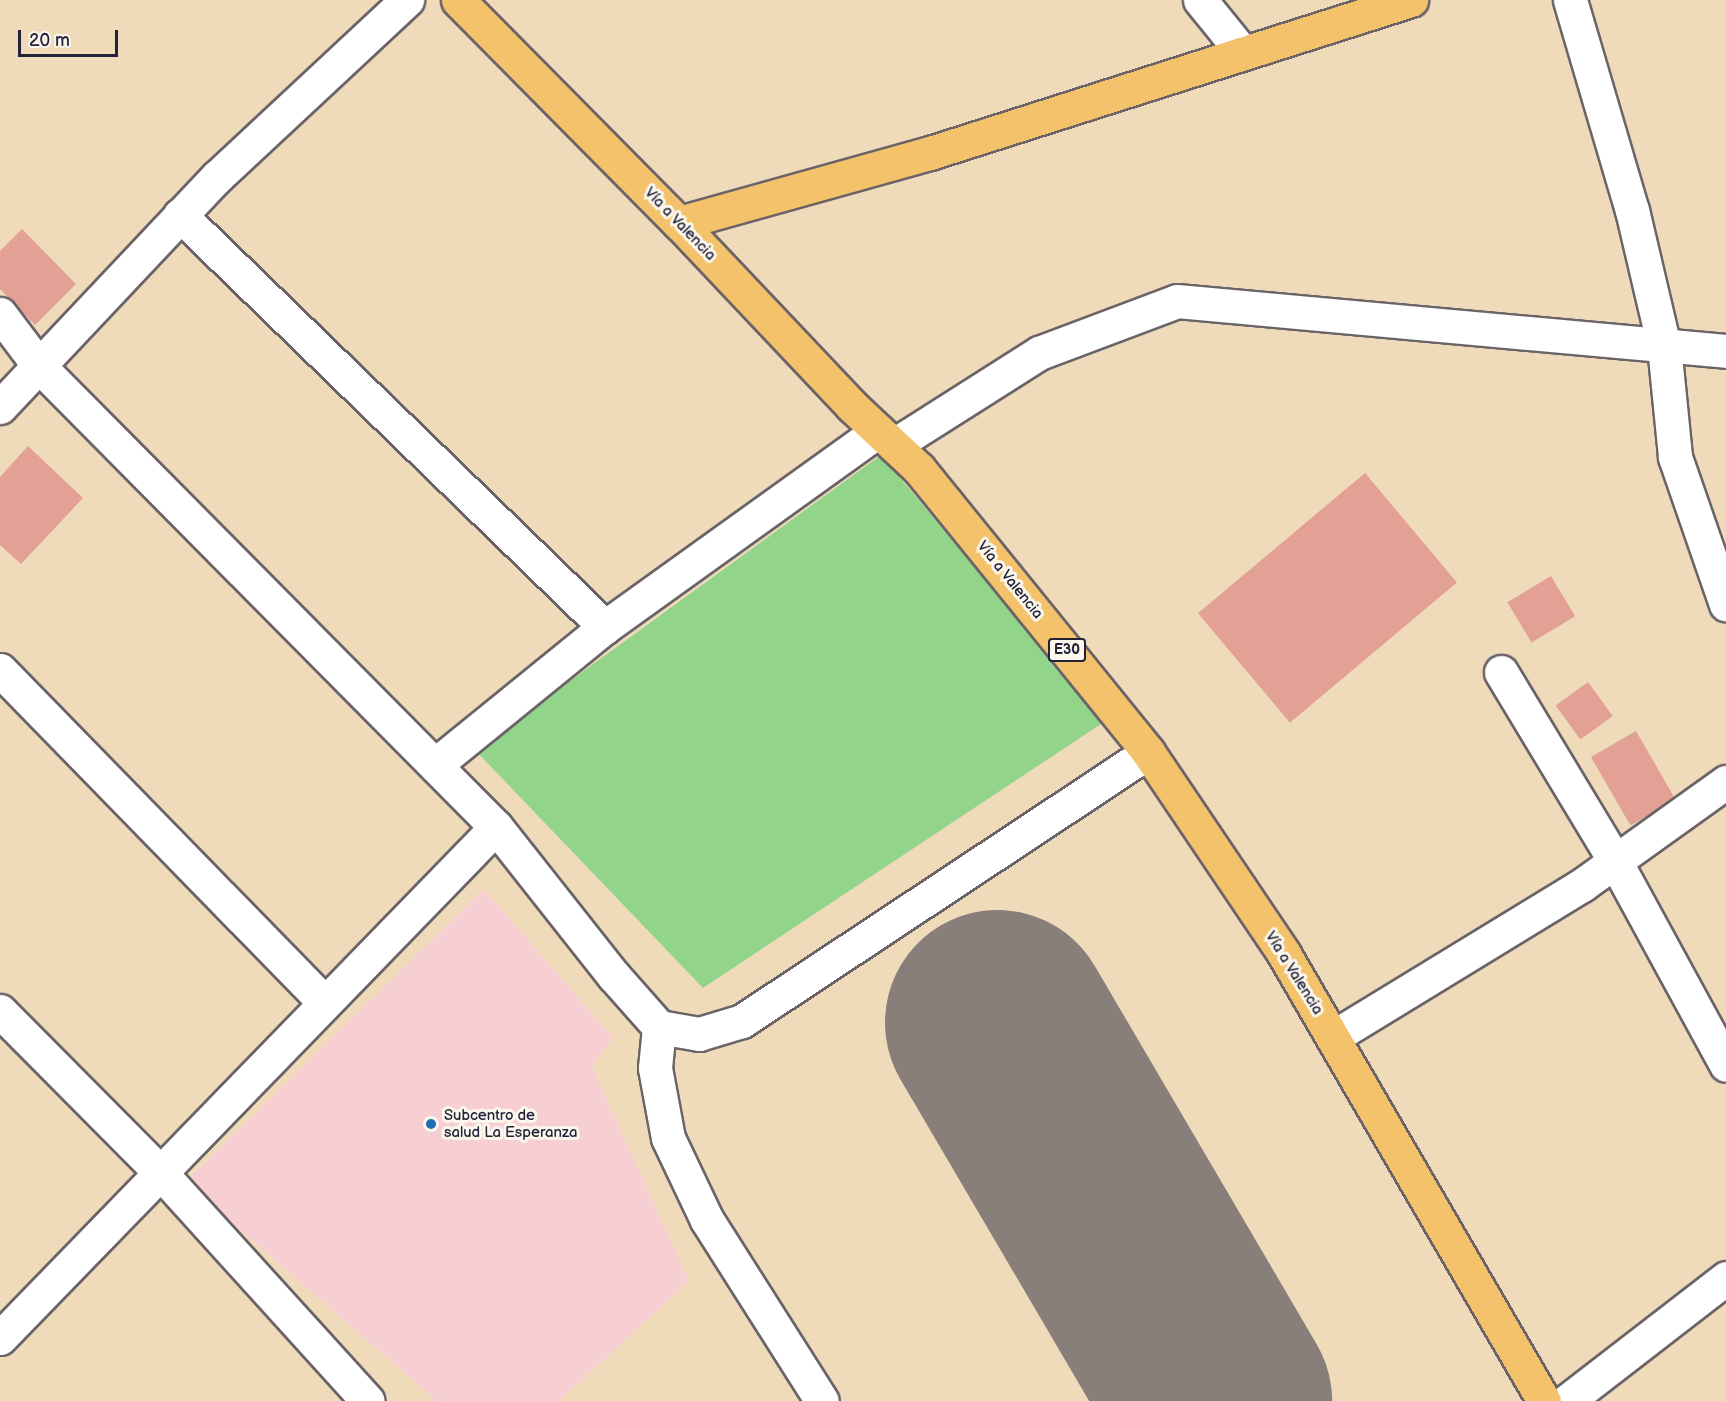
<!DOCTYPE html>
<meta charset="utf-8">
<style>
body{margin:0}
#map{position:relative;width:1726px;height:1401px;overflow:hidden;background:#efdbba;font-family:"Balsamiq Sans",sans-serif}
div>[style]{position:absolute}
.built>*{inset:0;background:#f7cfd3}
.green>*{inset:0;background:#93d48b}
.runway>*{height:225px;margin:-112.5px;padding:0 112.5px;transform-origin:112.5px;border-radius:112.5px;background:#887e7a}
.building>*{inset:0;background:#e3a094;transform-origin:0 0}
.roads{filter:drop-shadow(2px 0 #6a6367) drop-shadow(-2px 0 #6a6367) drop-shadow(0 2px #6a6367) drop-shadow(0 -2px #6a6367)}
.minor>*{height:33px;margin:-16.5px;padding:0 16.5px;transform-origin:16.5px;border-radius:16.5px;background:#fff}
.major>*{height:33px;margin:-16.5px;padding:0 16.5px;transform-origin:16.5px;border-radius:16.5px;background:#f3c26a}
.highway>*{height:33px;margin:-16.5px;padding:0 16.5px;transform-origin:16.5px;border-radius:16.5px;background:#f3c26a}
.dots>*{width:16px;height:16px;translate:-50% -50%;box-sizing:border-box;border:3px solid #fbf7ec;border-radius:50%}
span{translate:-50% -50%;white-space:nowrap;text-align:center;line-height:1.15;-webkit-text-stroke:6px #fbf7ec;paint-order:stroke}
.shield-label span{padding:2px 4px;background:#fbf7ec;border:2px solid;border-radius:4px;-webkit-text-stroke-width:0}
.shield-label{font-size:14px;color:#22223b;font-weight:700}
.street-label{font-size:15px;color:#22223b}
.poi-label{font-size:15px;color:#22223b}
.left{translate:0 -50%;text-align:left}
.scale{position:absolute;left:18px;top:30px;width:100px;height:27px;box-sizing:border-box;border:3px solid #22223b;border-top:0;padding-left:8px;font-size:18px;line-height:21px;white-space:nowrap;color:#22223b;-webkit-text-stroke:4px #fbf7ec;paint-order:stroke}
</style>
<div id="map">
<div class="built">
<div style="clip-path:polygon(484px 889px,613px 1038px,592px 1067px,689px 1281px,559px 1401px,437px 1401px,185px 1182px)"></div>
</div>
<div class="green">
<div style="clip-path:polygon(881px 455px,1104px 722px,703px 988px,475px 750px)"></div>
</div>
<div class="runway">
<div style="left:997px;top:1022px;width:439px;rotate:59.6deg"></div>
</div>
<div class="building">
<div style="clip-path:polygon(22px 229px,76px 284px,35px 325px,0 289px,0 251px)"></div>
<div style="clip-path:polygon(28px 446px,83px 498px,21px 564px,0 545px,0 477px)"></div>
<div style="left:1365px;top:473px;width:143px;height:218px;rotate:50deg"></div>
<div style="left:1551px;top:576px;width:47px;height:51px;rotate:59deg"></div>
<div style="left:1588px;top:682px;width:42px;height:40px;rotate:54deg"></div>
<div style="left:1636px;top:731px;width:79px;height:52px;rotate:60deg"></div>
</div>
<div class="roads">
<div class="minor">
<div style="left:1200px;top:0;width:68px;rotate:50.9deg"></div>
<div style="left:1570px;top:0;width:219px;rotate:73.6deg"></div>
<div style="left:1632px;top:210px;width:140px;rotate:76.8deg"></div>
<div style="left:1664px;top:346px;width:112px;rotate:84.3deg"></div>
<div style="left:1675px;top:457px;width:156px;rotate:70.9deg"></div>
<div style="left:180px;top:215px;width:592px;rotate:44.11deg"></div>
<div style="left:0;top:314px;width:65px;rotate:53.1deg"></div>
<div style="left:39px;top:366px;width:649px;rotate:45.25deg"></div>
<div style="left:496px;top:827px;width:189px;rotate:51.7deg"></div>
<div style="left:613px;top:975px;width:69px;rotate:48.5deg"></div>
<div style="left:659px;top:1027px;width:41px;rotate:9.9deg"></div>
<div style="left:699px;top:1034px;width:45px;rotate:-16.8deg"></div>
<div style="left:742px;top:1021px;width:487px;rotate:-33.5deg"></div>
<div style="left:0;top:407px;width:316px;rotate:-46.7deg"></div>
<div style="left:217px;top:177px;width:260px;rotate:-43deg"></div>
<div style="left:894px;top:445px;width:172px;rotate:-32.4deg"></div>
<div style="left:1039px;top:353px;width:147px;rotate:-20.6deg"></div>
<div style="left:1177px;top:301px;width:551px;rotate:5.2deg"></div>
<div style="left:0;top:670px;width:464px;rotate:45.7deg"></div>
<div style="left:1501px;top:672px;width:221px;rotate:58.9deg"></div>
<div style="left:1615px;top:861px;width:232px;rotate:61.4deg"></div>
<div style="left:435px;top:765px;width:219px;rotate:-39.1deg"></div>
<div style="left:605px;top:627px;width:336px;rotate:-35.7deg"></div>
<div style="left:0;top:1011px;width:227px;rotate:45.2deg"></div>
<div style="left:160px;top:1172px;width:309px;rotate:47.8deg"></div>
<div style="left:659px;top:1027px;width:41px;rotate:95.6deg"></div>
<div style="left:655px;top:1068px;width:71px;rotate:79.5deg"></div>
<div style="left:668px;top:1138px;width:91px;rotate:64.6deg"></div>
<div style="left:707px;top:1220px;width:214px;rotate:57.6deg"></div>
<div style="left:1333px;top:1037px;width:292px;rotate:-31.4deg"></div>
<div style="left:1582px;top:885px;width:177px;rotate:-35.6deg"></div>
<div style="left:0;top:1338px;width:712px;rotate:-45.85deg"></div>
<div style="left:1567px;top:1401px;width:201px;rotate:-37.7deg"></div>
</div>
<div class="major">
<div style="left:679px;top:223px;width:261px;rotate:-15.6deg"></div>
<div style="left:930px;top:153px;width:505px;rotate:-17.65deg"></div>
</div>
<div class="highway">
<div style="left:458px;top:0;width:314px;rotate:45.3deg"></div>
<div style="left:679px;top:223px;width:252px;rotate:46.6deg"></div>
<div style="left:852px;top:406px;width:92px;rotate:43.2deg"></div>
<div style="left:919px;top:469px;width:364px;rotate:51deg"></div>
<div style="left:1148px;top:752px;width:244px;rotate:56deg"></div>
<div style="left:1284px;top:954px;width:517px;rotate:59.82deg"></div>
</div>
</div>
<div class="dots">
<div style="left:431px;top:1124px;background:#1f6fb2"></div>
</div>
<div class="shield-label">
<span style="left:1067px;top:650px">E30</span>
</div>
<div class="street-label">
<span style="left:680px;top:224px;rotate:46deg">Vía a Valencia</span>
<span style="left:1010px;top:580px;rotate:51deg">Vía a Valencia</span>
<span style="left:1294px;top:973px;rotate:58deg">Vía a Valencia</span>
</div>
<div class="poi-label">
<span class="left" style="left:444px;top:1124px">Subcentro de<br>salud La Esperanza</span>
</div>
<div class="scale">20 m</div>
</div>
